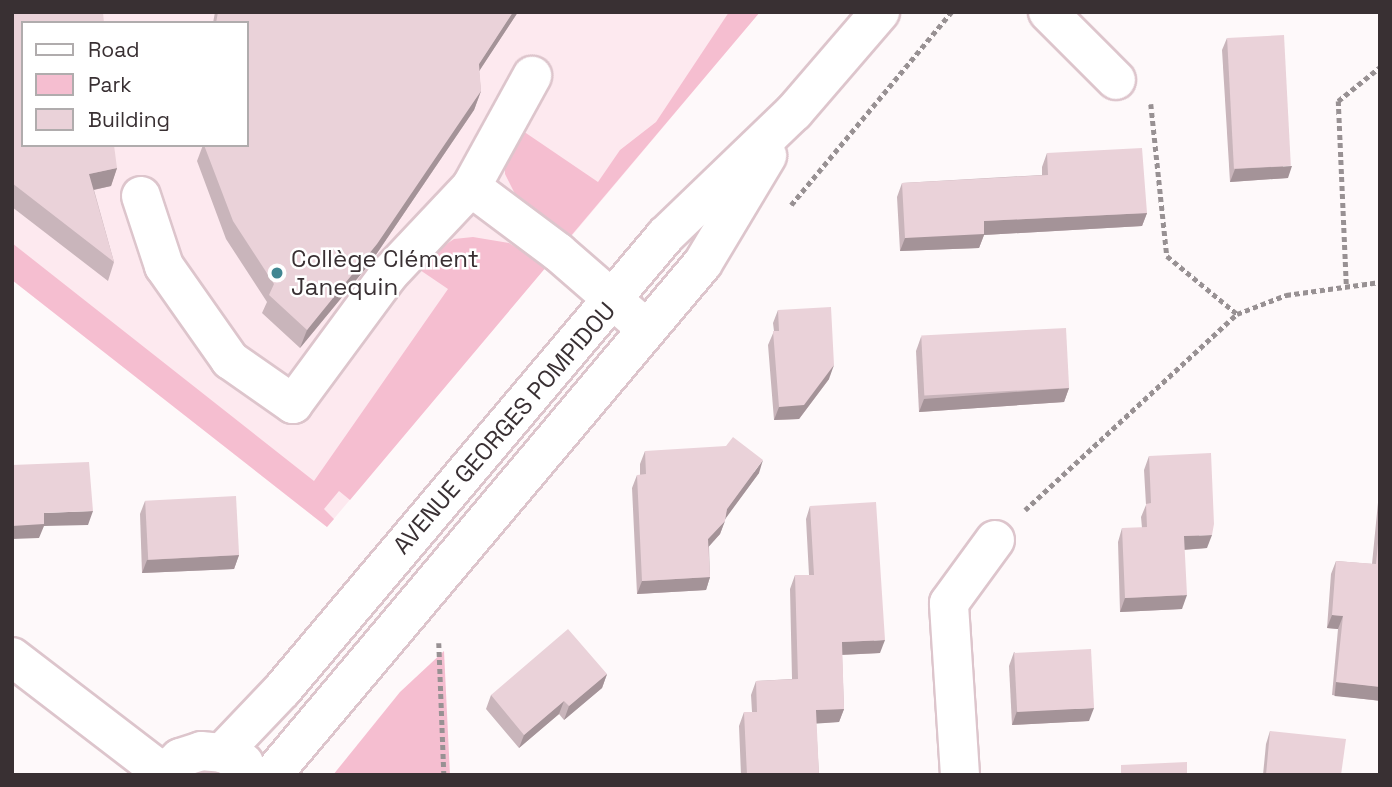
<!DOCTYPE html>
<meta charset="utf-8">
<style>
body{margin:0}
#map{position:relative;width:1392px;height:787px;overflow:hidden;background:#fef9fa;font-family:"Space Grotesk",sans-serif}
div>[style]{position:absolute}
.built>*{inset:0;background:#fde9ef}
.green>*{inset:0;background:#f5bed0}
.path>*{height:4.5px;margin-top:-2.25px;transform-origin:0;background:repeating-linear-gradient(90deg,#989193 0 5px,transparent 0 8.5px)}
.roads{filter:drop-shadow(2px 0 #ddc5cc) drop-shadow(-2px 0 #ddc5cc) drop-shadow(0 2px #ddc5cc) drop-shadow(0 -2px #ddc5cc)}
.minor>*{height:38px;margin:-19px;padding:0 19px;transform-origin:19px;border-radius:19px;background:#fff}
.wall>*{inset:0;background:#c9b5bb}
.shaded-wall>*{inset:0;background:#a49398;transform-origin:0 0}
.building>*{inset:0;background:#ead2d9;transform-origin:0 0}
.dots>*{width:19px;height:19px;translate:-50% -50%;box-sizing:border-box;border:4px solid #fff;border-radius:50%}
span{translate:-50% -50%;white-space:nowrap;text-align:center;line-height:1.15;-webkit-text-stroke:5px #fff;paint-order:stroke}
.poi-label{font-size:24px;color:#393033}
.left{translate:0 -50%;text-align:left}
.street-label{font-size:24px;color:#393033}
.frame{position:absolute;inset:0;border:14px solid #393033;pointer-events:none}
.legend{position:absolute;left:21px;top:21px;width:228px;height:126px;box-sizing:border-box;background:#fff;border:2px solid #b0acad;margin:0;padding:9px 12px;list-style:none;font-size:21px;color:#393033}
.legend li{display:flex;align-items:center;gap:14px;height:35px}
.legend b{width:35px;border:2px solid #b0acad}
</style>
<div id="map">
<div class="built">
<div style="clip-path:polygon(evenodd,12px 12px,760px 12px,327px 527px,12px 280px,12px 12px,23px 23px,247px 23px,247px 145px,23px 145px,23px 23px)"></div>
</div>
<div class="green">
<div style="clip-path:polygon(729px 12px,760px 12px,570px 237px,522px 208px,505px 174px,505px 161px,520px 129px,598px 182px,620px 150px,656px 122px)"></div>
<div style="clip-path:polygon(473px 237px,509px 243px,547px 266px,350px 500px,339px 491px,324px 509px,334px 519px,327px 527px,12px 280px,12px 243px,314px 481px,448px 289px,420px 270px,442px 247px,454px 239px)"></div>
<div style="clip-path:polygon(444px 651px,450px 775px,333px 775px,400px 692px)"></div>
</div>
<div class="path">
<div style="left:1151px;top:104px;width:153px;rotate:84deg"></div>
<div style="left:1167px;top:256px;width:91px;rotate:39.6deg"></div>
<div style="left:791px;top:205px;width:251px;rotate:-50.3deg"></div>
<div style="left:1346px;top:284px;width:183px;rotate:-92.5deg"></div>
<div style="left:1338px;top:101px;width:54px;rotate:-39deg"></div>
<div style="left:1025px;top:510px;width:289px;rotate:-42.8deg"></div>
<div style="left:1237px;top:314px;width:53px;rotate:-21.2deg"></div>
<div style="left:1286px;top:295px;width:95px;rotate:-7.9deg"></div>
<div style="left:439px;top:643px;width:132px;rotate:87.8deg"></div>
</div>
<div class="roads">
<div class="minor">
<div style="left:1048px;top:12px;width:96px;rotate:45deg"></div>
<div style="left:471px;top:187px;width:109px;rotate:36.8deg"></div>
<div style="left:558px;top:252px;width:101px;rotate:41deg"></div>
<div style="left:141px;top:196px;width:74px;rotate:71.8deg"></div>
<div style="left:164px;top:266px;width:115px;rotate:54.9deg"></div>
<div style="left:230px;top:360px;width:77px;rotate:34.9deg"></div>
<div style="left:293px;top:404px;width:162px;rotate:-53.6deg"></div>
<div style="left:389px;top:274px;width:120px;rotate:-46.7deg"></div>
<div style="left:471px;top:187px;width:127px;rotate:-61.2deg"></div>
<div style="left:12px;top:657px;width:190px;rotate:37.5deg"></div>
<div style="left:222px;top:753px;width:87px;rotate:-46.4deg"></div>
<div style="left:282px;top:690px;width:595px;rotate:-49.84deg"></div>
<div style="left:666px;top:235px;width:178px;rotate:-43.9deg"></div>
<div style="left:794px;top:112px;width:132px;rotate:-49.3deg"></div>
<div style="left:162px;top:775px;width:25px;rotate:-43deg"></div>
<div style="left:180px;top:758px;width:22px;rotate:-18deg"></div>
<div style="left:201px;top:751px;width:21px;rotate:5deg"></div>
<div style="left:222px;top:753px;width:24px;rotate:24deg"></div>
<div style="left:272px;top:775px;width:669px;rotate:-49.91deg"></div>
<div style="left:703px;top:263px;width:125px;rotate:-59.1deg"></div>
<div style="left:960px;top:775px;width:172px;rotate:-93.7deg"></div>
<div style="left:949px;top:603px;width:78px;rotate:-53.9deg"></div>
</div>
</div>
<div class="wall">
<div style="clip-path:polygon(12px 12px,23px 23px,117px 168px,111px 186px,94px 190px,114px 262px,108px 281px,12px 207px)"></div>
<div style="clip-path:polygon(215px 12px,518px 12px,479px 71px,481px 91px,474px 110px,371px 262px,300px 348px,262px 313px,267px 302px,226px 239px,197px 161px,203px 145px,247px 145px,247px 23px,213px 23px)"></div>
<div style="clip-path:polygon(1227px 38px,1288px 178px,1230px 182px,1222px 50px)"></div>
<div style="clip-path:polygon(1047px 153px,1147px 213px,1142px 226px,984px 235px,979px 248px,900px 251px,897px 197px,902px 183px,1042px 175px,1042px 167px)"></div>
<div style="clip-path:polygon(778px 310px,829px 379px,799px 419px,774px 420px,768px 345px,774px 331px,773px 323px)"></div>
<div style="clip-path:polygon(921px 337px,1069px 388px,1064px 402px,919px 412px,916px 351px)"></div>
<div style="clip-path:polygon(645px 451px,759px 473px,726px 517px,720px 534px,709px 546px,710px 577px,706px 590px,637px 594px,632px 488px,637px 475px,640px 475px,640px 464px)"></div>
<div style="clip-path:polygon(1149px 456px,1207px 548px,1184px 550px,1182px 609px,1120px 612px,1118px 542px,1122px 528px,1142px 528px,1141px 517px,1146px 505px,1144px 470px)"></div>
<div style="clip-path:polygon(1380px 482px,1380px 701px,1332px 695px,1338px 629px,1327px 628px,1331px 574px,1336px 561px,1372px 564px)"></div>
<div style="clip-path:polygon(145px 501px,239px 555px,234px 569px,142px 573px,140px 514px)"></div>
<div style="clip-path:polygon(810px 506px,880px 653px,842px 655px,844px 709px,839px 722px,816px 723px,819px 775px,741px 775px,739px 726px,744px 712px,752px 712px,751px 695px,756px 681px,792px 679px,790px 589px,795px 575px,809px 575px,806px 519px)"></div>
<div style="clip-path:polygon(1014px 652px,1089px 721px,1012px 725px,1009px 666px)"></div>
<div style="clip-path:polygon(607px 674px,602px 688px,564px 720px,559px 714px,519px 748px,486px 709px,491px 695px)"></div>
<div style="clip-path:polygon(1270px 731px,1341px 775px,1263px 775px,1266px 744px)"></div>
</div>
<div class="shaded-wall">
<div style="clip-path:polygon(513px 12px,518px 12px,472px 82px,479px 64px)"></div>
<div style="clip-path:polygon(481px 91px,474px 110px,371px 262px,300px 348px,307px 330px)"></div>
<div style="clip-path:polygon(1292px 166px,1288px 178px,1230px 182px,1235px 169px)"></div>
<div style="clip-path:polygon(117px 168px,111px 186px,83px 192px,89px 174px)"></div>
<div style="clip-path:polygon(1147px 213px,1142px 226px,984px 235px,979px 248px,900px 251px,905px 238px,984px 221px)"></div>
<div style="clip-path:polygon(834px 365px,829px 379px,799px 419px,774px 420px,779px 407px)"></div>
<div style="clip-path:polygon(1069px 388px,1064px 402px,919px 412px,924px 399px)"></div>
<div style="clip-path:polygon(763px 460px,759px 473px,723px 522px,727px 509px)"></div>
<div style="clip-path:polygon(93px 511px,88px 525px,44px 526px,39px 538px,12px 539px,12px 526px,44px 513px)"></div>
<div style="clip-path:polygon(725px 521px,720px 534px,704px 552px,708px 539px)"></div>
<div style="clip-path:polygon(1212px 535px,1207px 548px,1179px 550px,1184px 536px)"></div>
<div style="clip-path:polygon(239px 555px,234px 569px,142px 573px,147px 560px)"></div>
<div style="clip-path:polygon(710px 577px,706px 590px,637px 594px,642px 581px)"></div>
<div style="clip-path:polygon(1187px 595px,1182px 609px,1120px 612px,1125px 598px)"></div>
<div style="clip-path:polygon(1332px 615px,1343px 616px,1338px 629px,1327px 628px)"></div>
<div style="clip-path:polygon(885px 640px,880px 653px,837px 655px,842px 642px)"></div>
<div style="clip-path:polygon(607px 674px,602px 688px,564px 720px,569px 706px)"></div>
<div style="left:1336px;top:682px;width:44px;height:14px;rotate:6deg"></div>
<div style="clip-path:polygon(564px 701px,559px 714px,519px 748px,524px 735px)"></div>
<div style="clip-path:polygon(1094px 708px,1089px 721px,1012px 725px,1017px 711px)"></div>
<div style="clip-path:polygon(844px 709px,839px 722px,811px 724px,816px 710px)"></div>
</div>
<div class="building">
<div style="clip-path:polygon(12px 12px,103px 12px,104px 23px,23px 23px,23px 145px,114px 145px,117px 168px,89px 174px,114px 262px,12px 183px)"></div>
<div style="clip-path:polygon(218px 12px,513px 12px,479px 64px,481px 91px,377px 244px,307px 330px,269px 295px,274px 284px,233px 221px,204px 145px,247px 145px,247px 23px,216px 23px)"></div>
<div style="left:1284px;top:35px;width:131px;height:57px;rotate:87deg"></div>
<div style="clip-path:polygon(1142px 148px,1147px 213px,984px 221px,984px 234px,905px 238px,902px 183px,1048px 175px,1047px 153px)"></div>
<div style="clip-path:polygon(831px 307px,834px 365px,804px 405px,779px 407px,773px 331px,779px 331px,778px 310px)"></div>
<div style="left:1066px;top:328px;width:60px;height:145px;rotate:87deg"></div>
<div style="clip-path:polygon(733px 437px,763px 460px,727px 509px,725px 521px,708px 539px,710px 577px,642px 581px,637px 475px,646px 474px,645px 451px,726px 446px)"></div>
<div style="clip-path:polygon(1211px 453px,1214px 524px,1212px 535px,1184px 536px,1187px 595px,1125px 598px,1122px 528px,1147px 527px,1146px 504px,1151px 503px,1149px 456px)"></div>
<div style="clip-path:polygon(89px 462px,93px 511px,44px 513px,44px 524px,12px 526px,12px 465px)"></div>
<div style="left:236px;top:496px;width:59px;height:91px;rotate:87deg"></div>
<div style="clip-path:polygon(876px 502px,885px 640px,842px 642px,844px 709px,816px 710px,819px 775px,747px 775px,744px 712px,757px 712px,756px 681px,798px 679px,795px 575px,814px 575px,810px 506px)"></div>
<div style="clip-path:polygon(1380px 522px,1380px 687px,1336px 682px,1343px 616px,1332px 615px,1336px 561px,1376px 564px)"></div>
<div style="clip-path:polygon(568px 629px,607px 674px,569px 706px,564px 701px,524px 735px,491px 695px)"></div>
<div style="left:1091px;top:649px;width:59px;height:77px;rotate:87deg"></div>
<div style="clip-path:polygon(1270px 731px,1346px 739px,1341px 775px,1266px 775px)"></div>
<div style="clip-path:polygon(1187px 762px,1187px 775px,1121px 775px,1121px 765px)"></div>
</div>
<div class="dots">
<div style="left:277px;top:273px;background:#418692"></div>
</div>
<div class="poi-label">
<span class="left" style="left:291px;top:273px">Collège Clément<br>Janequin</span>
</div>
<div class="street-label">
<span style="left:504px;top:428px;rotate:-49deg">AVENUE GEORGES POMPIDOU</span>
</div>
<div class="frame"></div>
<ul class="legend">
<li><b style="height:9px;background:#fff"></b>Road</li>
<li><b style="height:19px;background:#f5bed0"></b>Park</li>
<li><b style="height:19px;background:#ead2d9"></b>Building</li>
</ul>
</div>
